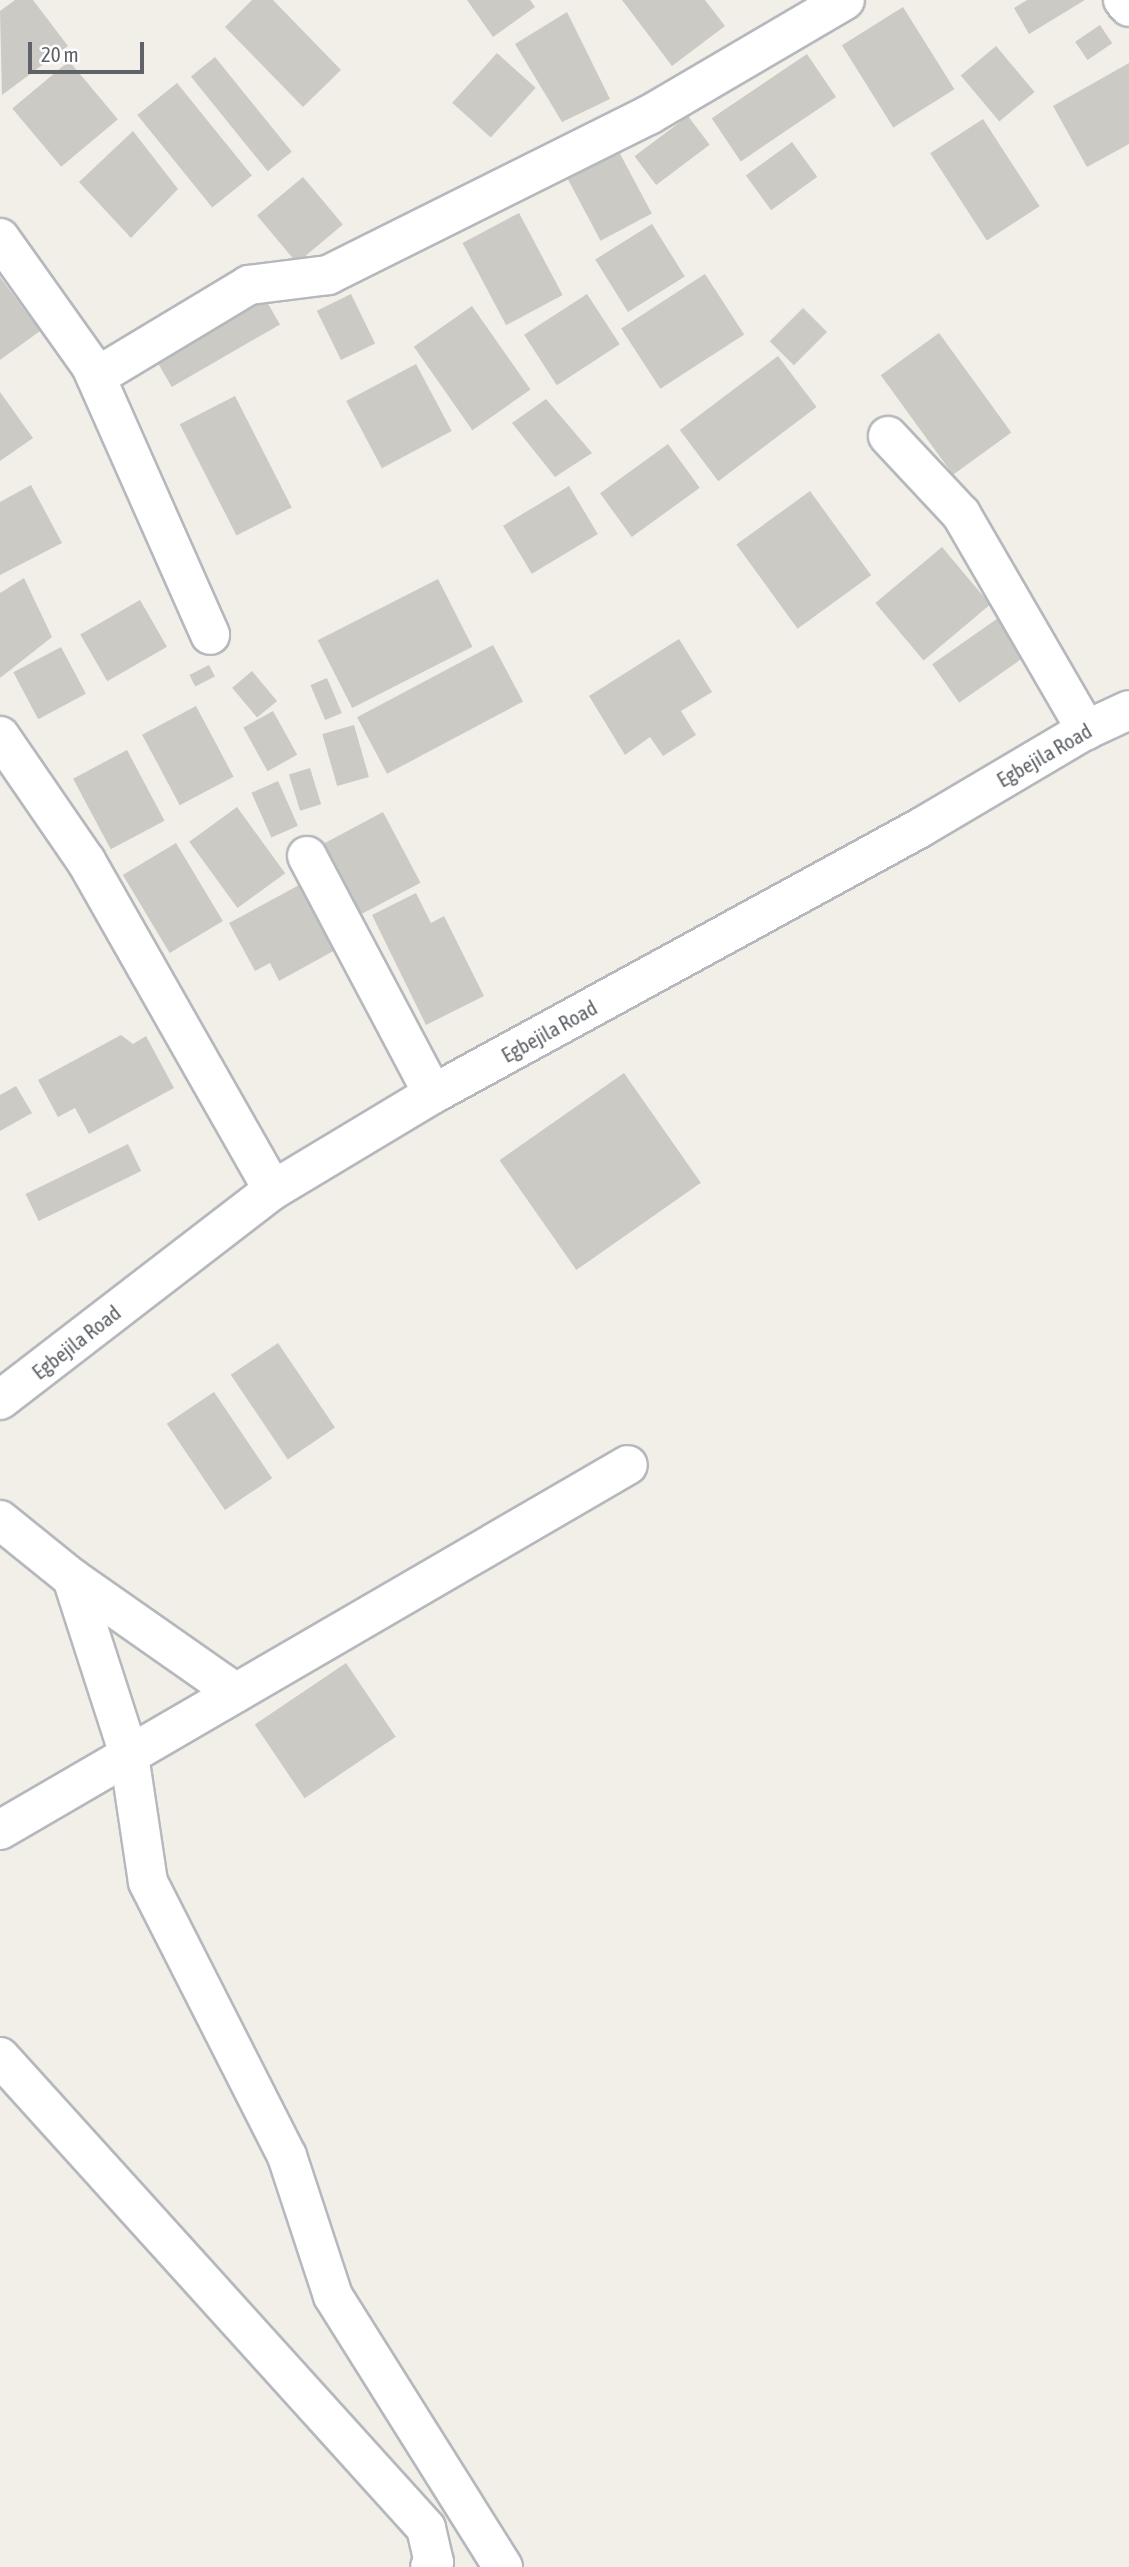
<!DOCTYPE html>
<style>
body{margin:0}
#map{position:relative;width:1129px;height:2567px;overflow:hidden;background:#f1efe8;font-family:"Asap Condensed",sans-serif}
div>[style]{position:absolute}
.building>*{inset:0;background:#cccac5;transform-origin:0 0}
.roads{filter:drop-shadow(2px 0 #b5b8bc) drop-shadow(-2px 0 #b5b8bc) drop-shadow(0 2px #b5b8bc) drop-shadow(0 -2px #b5b8bc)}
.minor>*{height:38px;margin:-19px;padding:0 19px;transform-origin:19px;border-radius:19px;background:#fff}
.tertiary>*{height:38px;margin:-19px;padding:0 19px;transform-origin:19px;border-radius:19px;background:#fff}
span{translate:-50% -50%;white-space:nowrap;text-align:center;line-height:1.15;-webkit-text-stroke:6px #fff;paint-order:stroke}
.street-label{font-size:21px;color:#5f6368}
.scale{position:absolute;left:28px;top:42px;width:116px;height:32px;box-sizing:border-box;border:4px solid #5f6368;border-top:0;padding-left:9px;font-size:21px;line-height:24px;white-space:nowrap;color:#5f6368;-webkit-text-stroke:5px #fff;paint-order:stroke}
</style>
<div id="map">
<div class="building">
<div style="clip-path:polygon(15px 0,33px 0,68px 46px,2px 95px,0 11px)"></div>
<div style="clip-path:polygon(252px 0,273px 0,341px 70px,303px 107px,225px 27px)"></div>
<div style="clip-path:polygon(467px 0,530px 0,535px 7px,493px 37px)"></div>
<div style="clip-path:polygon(622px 0,705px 0,725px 26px,672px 66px)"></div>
<div style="clip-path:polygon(1027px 0,1085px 0,1029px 34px,1014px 8px)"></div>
<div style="left:903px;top:7px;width:97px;height:72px;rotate:58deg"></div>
<div style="clip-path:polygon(567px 12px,610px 99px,562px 122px,515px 44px)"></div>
<div style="left:1100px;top:25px;width:22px;height:30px;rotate:56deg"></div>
<div style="left:996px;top:46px;width:60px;height:46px;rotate:50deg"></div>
<div style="left:497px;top:53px;width:52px;height:67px;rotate:42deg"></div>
<div style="left:807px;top:54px;width:52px;height:115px;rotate:56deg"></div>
<div style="left:215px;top:57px;width:122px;height:31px;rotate:51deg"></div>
<div style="left:69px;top:61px;width:76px;height:74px;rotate:50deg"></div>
<div style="clip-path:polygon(1129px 63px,1129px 144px,1087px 167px,1053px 106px)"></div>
<div style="left:177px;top:83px;width:119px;height:51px;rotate:51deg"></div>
<div style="left:688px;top:116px;width:36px;height:67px;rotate:53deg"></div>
<div style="left:983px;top:119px;width:104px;height:63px;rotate:57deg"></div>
<div style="clip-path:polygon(133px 131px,178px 189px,131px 238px,79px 182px)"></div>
<div style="left:792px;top:142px;width:43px;height:57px;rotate:54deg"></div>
<div style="left:618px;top:150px;width:72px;height:58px;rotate:62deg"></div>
<div style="left:303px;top:177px;width:62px;height:60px;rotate:50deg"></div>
<div style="left:519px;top:213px;width:93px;height:64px;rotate:62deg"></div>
<div style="left:652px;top:224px;width:62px;height:67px;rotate:58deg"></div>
<div style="left:705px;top:274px;width:72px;height:100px;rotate:57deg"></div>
<div style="clip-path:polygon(0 277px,40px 331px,0 360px)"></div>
<div style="left:351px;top:294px;width:55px;height:38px;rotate:64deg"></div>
<div style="left:587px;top:294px;width:60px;height:75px;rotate:57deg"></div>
<div style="left:263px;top:295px;width:34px;height:125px;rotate:60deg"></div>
<div style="left:472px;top:306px;width:102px;height:71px;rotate:55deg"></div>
<div style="left:803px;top:308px;width:34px;height:47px;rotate:45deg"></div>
<div style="left:939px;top:333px;width:123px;height:72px;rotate:54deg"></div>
<div style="left:778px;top:356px;width:64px;height:123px;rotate:53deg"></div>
<div style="left:416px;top:364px;width:76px;height:79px;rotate:62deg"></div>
<div style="clip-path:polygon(0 392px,33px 438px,0 461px)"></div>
<div style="left:235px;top:396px;width:125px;height:62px;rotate:63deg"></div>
<div style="clip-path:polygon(546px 399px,592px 453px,555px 477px,512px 423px)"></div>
<div style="left:668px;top:444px;width:54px;height:84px;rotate:54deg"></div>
<div style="clip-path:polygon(31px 485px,62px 543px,0 575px,0 502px)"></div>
<div style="left:569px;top:486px;width:56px;height:77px;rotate:59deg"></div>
<div style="left:810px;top:491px;width:104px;height:91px;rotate:54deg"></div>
<div style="left:942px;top:547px;width:75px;height:87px;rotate:50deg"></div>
<div style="clip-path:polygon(24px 578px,52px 637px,0 678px,0 593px)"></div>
<div style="left:438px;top:579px;width:76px;height:135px;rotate:63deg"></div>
<div style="left:140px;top:600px;width:54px;height:69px;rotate:60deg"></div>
<div style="left:1001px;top:616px;width:47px;height:84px;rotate:55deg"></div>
<div style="clip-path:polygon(679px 639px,712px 692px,681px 711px,696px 735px,663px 756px,650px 737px,625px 755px,589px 696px)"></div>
<div style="left:493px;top:645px;width:64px;height:154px;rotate:62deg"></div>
<div style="left:61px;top:647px;width:53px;height:54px;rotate:62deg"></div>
<div style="left:209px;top:665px;width:13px;height:22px;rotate:63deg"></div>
<div style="left:252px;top:671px;width:39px;height:26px;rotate:50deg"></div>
<div style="left:327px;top:678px;width:38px;height:18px;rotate:67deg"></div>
<div style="left:196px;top:706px;width:80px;height:61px;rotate:62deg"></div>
<div style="left:273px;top:711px;width:50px;height:34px;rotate:61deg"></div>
<div style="left:354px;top:725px;width:54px;height:33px;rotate:74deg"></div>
<div style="left:127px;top:750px;width:80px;height:61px;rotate:62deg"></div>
<div style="left:310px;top:768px;width:38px;height:22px;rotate:73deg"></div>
<div style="left:278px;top:781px;width:49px;height:29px;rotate:66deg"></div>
<div style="left:237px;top:807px;width:82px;height:59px;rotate:54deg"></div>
<div style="left:383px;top:812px;width:80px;height:69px;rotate:62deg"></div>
<div style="left:176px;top:843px;width:91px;height:62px;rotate:59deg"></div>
<div style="clip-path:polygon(301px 884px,337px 949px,279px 981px,270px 963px,255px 971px,229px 923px)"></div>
<div style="clip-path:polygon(416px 893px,431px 923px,444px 916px,484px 996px,426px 1025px,372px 915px)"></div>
<div style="clip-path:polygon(121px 1035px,133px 1044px,146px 1036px,174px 1088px,89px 1134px,75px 1108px,58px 1117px,38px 1080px)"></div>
<div style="left:624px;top:1073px;width:134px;height:152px;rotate:55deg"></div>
<div style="clip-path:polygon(16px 1086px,32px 1113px,0 1131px,0 1095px)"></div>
<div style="left:128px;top:1144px;width:30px;height:114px;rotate:64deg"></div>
<div style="left:278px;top:1343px;width:102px;height:57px;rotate:56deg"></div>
<div style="left:214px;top:1392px;width:104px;height:57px;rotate:56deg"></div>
<div style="left:346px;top:1663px;width:89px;height:110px;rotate:56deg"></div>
</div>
<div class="roads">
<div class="minor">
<div style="left:1123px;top:0;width:9px;rotate:49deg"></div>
<div style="left:0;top:238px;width:157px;rotate:54.6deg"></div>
<div style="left:91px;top:366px;width:294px;rotate:66.1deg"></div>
<div style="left:96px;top:377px;width:179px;rotate:-31deg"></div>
<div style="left:249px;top:285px;width:80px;rotate:-7.2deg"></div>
<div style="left:328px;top:275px;width:359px;rotate:-26.5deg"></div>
<div style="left:649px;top:115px;width:227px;rotate:-30.4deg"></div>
<div style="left:888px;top:436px;width:107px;rotate:46.9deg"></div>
<div style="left:961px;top:514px;width:250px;rotate:59.9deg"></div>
<div style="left:0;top:736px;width:152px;rotate:55.5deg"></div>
<div style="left:86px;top:861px;width:378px;rotate:60.4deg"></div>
<div style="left:307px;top:856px;width:269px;rotate:62.1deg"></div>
<div style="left:0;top:1520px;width:92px;rotate:38.9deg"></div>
<div style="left:72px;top:1578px;width:186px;rotate:72.1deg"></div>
<div style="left:129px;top:1755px;width:128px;rotate:81.5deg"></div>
<div style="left:148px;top:1882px;width:307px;rotate:63.1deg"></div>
<div style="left:287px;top:2156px;width:147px;rotate:71.8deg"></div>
<div style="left:333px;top:2296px;width:320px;rotate:57.9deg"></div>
<div style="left:72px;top:1578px;width:200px;rotate:35deg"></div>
<div style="left:0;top:1830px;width:726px;rotate:-30.17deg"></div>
<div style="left:0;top:2057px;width:635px;rotate:47.87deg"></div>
<div style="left:426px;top:2528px;width:35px;rotate:77deg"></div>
<div style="left:434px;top:2562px;width:6px;rotate:129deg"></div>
</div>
<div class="tertiary">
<div style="left:0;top:1400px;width:344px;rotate:-37.6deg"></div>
<div style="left:273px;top:1190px;width:187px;rotate:-31deg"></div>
<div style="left:433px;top:1094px;width:555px;rotate:-28.64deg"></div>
<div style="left:920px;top:828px;width:193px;rotate:-30.6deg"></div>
<div style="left:1086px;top:730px;width:47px;rotate:-24.9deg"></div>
</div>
</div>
<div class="street-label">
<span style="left:1044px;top:755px;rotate:-30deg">Egbejila Road</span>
<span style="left:549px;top:1031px;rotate:-29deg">Egbejila Road</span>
<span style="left:76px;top:1342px;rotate:-38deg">Egbejila Road</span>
</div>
<div class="scale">20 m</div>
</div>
